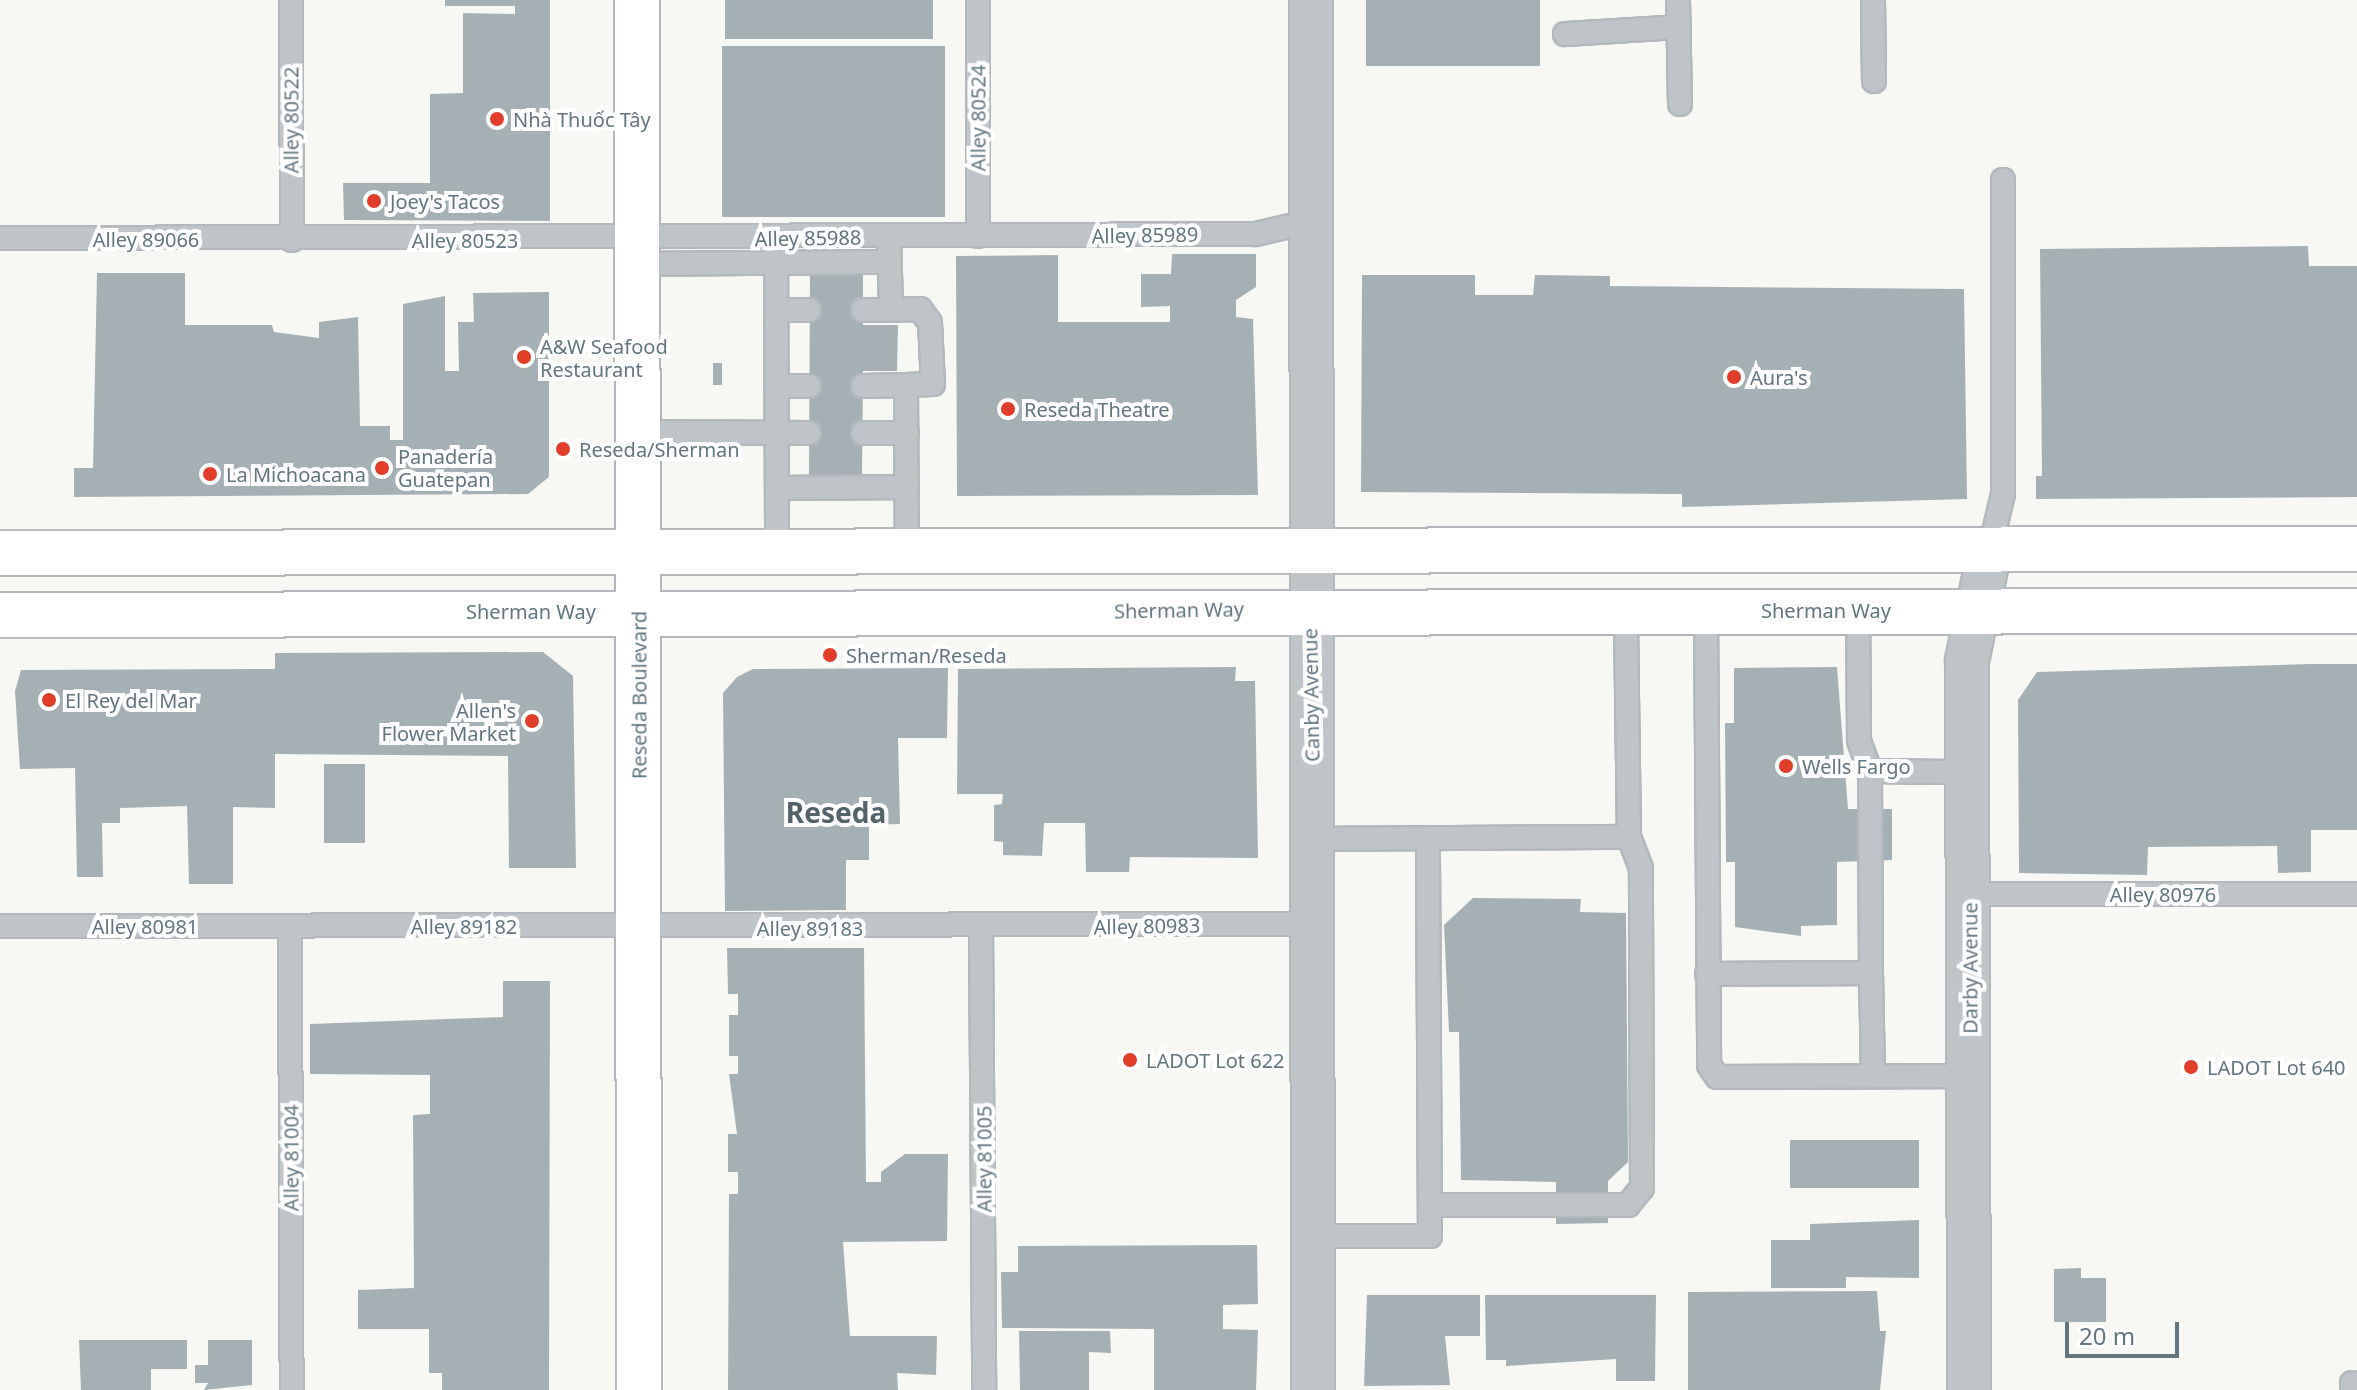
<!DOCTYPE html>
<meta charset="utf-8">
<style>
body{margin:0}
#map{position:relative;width:2357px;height:1390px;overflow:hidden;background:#f7f7f4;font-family:"Noto Sans",sans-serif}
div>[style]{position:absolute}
.building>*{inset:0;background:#a5b0b4;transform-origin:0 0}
.roads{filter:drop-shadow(2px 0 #b2b8bb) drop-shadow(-2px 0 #b2b8bb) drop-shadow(0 2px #b2b8bb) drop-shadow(0 -2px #b2b8bb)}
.service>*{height:22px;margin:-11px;padding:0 11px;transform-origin:11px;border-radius:11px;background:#bec4c7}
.minor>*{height:42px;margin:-21px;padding:0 21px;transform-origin:21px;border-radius:21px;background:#bec4c7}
.primary>*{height:44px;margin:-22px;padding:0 22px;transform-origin:22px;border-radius:22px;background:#fff}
.dots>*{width:22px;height:22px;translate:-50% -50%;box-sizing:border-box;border:4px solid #fff;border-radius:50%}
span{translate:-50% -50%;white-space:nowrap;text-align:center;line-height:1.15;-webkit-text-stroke:8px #fff;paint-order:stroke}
.street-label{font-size:20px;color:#62767f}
.poi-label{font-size:20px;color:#62767f}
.left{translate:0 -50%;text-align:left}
.right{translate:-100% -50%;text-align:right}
.district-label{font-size:28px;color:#54636a;font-weight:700}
.scale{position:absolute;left:2065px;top:1322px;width:114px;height:36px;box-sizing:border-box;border:4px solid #62767f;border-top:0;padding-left:10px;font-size:24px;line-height:28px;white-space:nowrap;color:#62767f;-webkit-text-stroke:6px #fff;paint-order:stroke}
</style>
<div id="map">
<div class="building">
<div style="clip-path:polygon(445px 0,550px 0,550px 221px,344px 220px,343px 183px,430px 183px,430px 94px,463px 93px,463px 13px,515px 14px,515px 6px,445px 6px)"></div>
<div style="left:725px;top:0;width:208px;height:39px"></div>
<div style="left:1366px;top:0;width:174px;height:66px"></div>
<div style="left:722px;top:46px;width:223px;height:171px"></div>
<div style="clip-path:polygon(2308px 246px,2309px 266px,2357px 266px,2357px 497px,2036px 499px,2036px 476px,2042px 476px,2040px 249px)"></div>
<div style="clip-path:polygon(1172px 254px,1256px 254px,1256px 287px,1236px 300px,1236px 317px,1253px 319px,1258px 495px,957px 496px,956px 256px,1058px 255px,1058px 322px,1170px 322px,1170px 306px,1141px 307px,1141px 274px,1171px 274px)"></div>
<div style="clip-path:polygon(810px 270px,863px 270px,863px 325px,898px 325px,897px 371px,863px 371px,862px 476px,809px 476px)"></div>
<div style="clip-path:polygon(97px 273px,185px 273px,185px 325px,272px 325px,274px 332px,319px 338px,319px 322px,358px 317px,360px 426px,390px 426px,390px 440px,403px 440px,403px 304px,445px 296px,445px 371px,459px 371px,458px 322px,474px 322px,473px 293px,549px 292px,549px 477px,528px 494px,74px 497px,74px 468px,93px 468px)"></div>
<div style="clip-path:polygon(1362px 275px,1475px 275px,1475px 295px,1533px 295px,1535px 275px,1610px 276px,1610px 286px,1964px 289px,1967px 499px,1682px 507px,1682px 494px,1361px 492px)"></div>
<div style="left:713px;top:363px;width:9px;height:22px"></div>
<div style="clip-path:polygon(543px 652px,573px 676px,576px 868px,509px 868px,508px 756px,275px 754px,275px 808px,233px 807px,233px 884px,189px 884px,187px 806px,120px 808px,120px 823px,102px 823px,103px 877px,77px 877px,75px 768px,20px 769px,15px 691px,21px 670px,275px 669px,275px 653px)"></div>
<div style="clip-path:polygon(2311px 664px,2357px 664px,2357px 830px,2311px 830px,2311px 872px,2278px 873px,2277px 846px,2148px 847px,2147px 875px,2019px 873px,2018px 700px,2037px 672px)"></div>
<div style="clip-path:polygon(1236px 667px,1235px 681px,1255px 681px,1258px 858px,1130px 857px,1129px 872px,1086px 872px,1085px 823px,1044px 823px,1042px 856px,1003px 855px,1003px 842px,994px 841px,994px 805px,1002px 804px,1003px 794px,957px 794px,958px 669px)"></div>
<div style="clip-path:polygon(1837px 667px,1848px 809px,1892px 809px,1892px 860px,1837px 862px,1837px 925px,1801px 926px,1801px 936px,1735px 927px,1735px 862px,1726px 862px,1725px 723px,1734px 723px,1734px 668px)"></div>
<div style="clip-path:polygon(948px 668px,947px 738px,898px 738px,900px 824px,869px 825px,869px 860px,846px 860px,846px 910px,725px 911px,723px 693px,737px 677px,753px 669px)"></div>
<div style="left:324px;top:764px;width:41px;height:79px"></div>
<div style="clip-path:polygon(1473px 898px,1581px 899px,1580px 912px,1626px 913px,1628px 1162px,1608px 1181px,1608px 1223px,1556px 1224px,1556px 1182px,1461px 1180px,1459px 1032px,1449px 1032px,1444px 925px)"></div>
<div style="clip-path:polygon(727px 948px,864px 948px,866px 1182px,881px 1182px,881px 1172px,905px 1154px,948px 1154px,947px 1241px,843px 1242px,850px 1336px,937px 1336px,936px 1375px,897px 1373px,898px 1390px,728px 1390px,729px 1194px,738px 1194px,738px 1172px,728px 1172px,728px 1134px,737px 1134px,729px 1074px,738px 1074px,738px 1056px,729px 1056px,729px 1015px,738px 1015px,738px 994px,728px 994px)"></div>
<div style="clip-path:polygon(503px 981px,550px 981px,549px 1390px,442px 1390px,442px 1373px,429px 1373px,429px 1329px,358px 1329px,358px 1290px,414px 1288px,413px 1115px,430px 1114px,430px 1075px,310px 1074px,310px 1024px,503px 1017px)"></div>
<div style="left:1790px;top:1140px;width:129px;height:48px"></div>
<div style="clip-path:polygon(1919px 1220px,1919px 1278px,1846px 1277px,1846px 1288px,1771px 1288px,1771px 1240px,1810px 1240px,1810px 1224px)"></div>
<div style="clip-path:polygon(1257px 1245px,1258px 1304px,1223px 1305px,1223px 1329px,1258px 1330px,1256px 1390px,1154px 1390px,1154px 1329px,1002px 1328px,1001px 1272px,1018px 1272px,1018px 1246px)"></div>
<div style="clip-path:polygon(2081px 1268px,2081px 1278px,2106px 1278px,2106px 1322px,2054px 1322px,2054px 1269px)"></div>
<div style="clip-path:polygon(1877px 1291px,1880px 1331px,1886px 1331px,1880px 1390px,1688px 1390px,1688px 1292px)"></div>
<div style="clip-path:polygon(1367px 1295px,1480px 1295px,1480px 1336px,1445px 1336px,1450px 1385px,1364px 1386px)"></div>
<div style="clip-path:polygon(1485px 1295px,1656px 1295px,1655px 1381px,1616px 1381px,1616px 1359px,1506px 1366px,1506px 1360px,1486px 1360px)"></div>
<div style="clip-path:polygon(1019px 1331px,1110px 1331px,1111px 1353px,1089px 1352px,1089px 1390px,1020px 1390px)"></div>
<div style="clip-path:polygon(79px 1340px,187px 1340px,187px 1369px,151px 1369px,151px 1390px,81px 1390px)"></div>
<div style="clip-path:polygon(208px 1340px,252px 1340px,252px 1385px,204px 1390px,208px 1383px,195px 1383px,195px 1365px,208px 1365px)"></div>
</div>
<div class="roads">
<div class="service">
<div style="left:291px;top:0;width:240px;rotate:89.8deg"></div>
<div style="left:978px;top:0;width:236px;rotate:90deg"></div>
<div style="left:1678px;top:0;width:104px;rotate:88.9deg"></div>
<div style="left:1873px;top:0;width:81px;rotate:89.3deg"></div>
<div style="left:1565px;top:34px;width:114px;rotate:-3.5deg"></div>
<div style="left:889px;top:237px;width:73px;rotate:88.4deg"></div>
<div style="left:891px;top:310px;width:29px;rotate:-2deg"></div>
<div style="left:920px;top:309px;width:17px;rotate:54deg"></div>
<div style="left:930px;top:323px;width:61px;rotate:87.2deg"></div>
<div style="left:933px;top:384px;width:27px;rotate:178deg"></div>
<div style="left:906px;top:385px;width:166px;rotate:89.7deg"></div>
<div style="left:0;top:238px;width:1256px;rotate:-0.18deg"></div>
<div style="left:1256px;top:234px;width:57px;rotate:-13.3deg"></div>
<div style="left:776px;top:239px;width:312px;rotate:89.8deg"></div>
<div style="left:638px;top:264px;width:252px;rotate:-0.5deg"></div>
<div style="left:776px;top:310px;width:33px"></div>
<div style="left:863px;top:310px;width:28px"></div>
<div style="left:776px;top:386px;width:33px"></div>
<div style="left:863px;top:386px;width:43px;rotate:-1.3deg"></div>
<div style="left:638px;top:432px;width:171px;rotate:0.3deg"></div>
<div style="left:863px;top:433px;width:44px"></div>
<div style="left:777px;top:488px;width:130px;rotate:-0.4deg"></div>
<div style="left:1990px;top:549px;width:57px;rotate:-76.7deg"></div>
<div style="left:2003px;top:494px;width:314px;rotate:-90deg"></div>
<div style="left:1706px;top:611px;width:454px;rotate:89.6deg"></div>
<div style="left:1709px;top:1065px;width:14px;rotate:56deg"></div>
<div style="left:1717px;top:1077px;width:253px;rotate:-0.2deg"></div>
<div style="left:1870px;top:771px;width:98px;rotate:0.6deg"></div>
<div style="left:1313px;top:839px;width:316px;rotate:-0.4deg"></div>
<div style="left:1629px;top:837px;width:226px;rotate:-90.8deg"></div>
<div style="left:1970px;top:894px;width:387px"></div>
<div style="left:0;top:926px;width:1312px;rotate:-0.09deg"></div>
<div style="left:290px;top:926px;width:464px;rotate:89.8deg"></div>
<div style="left:981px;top:928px;width:462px;rotate:89.6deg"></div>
<div style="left:1871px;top:973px;width:103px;rotate:88.9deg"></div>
<div style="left:1707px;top:974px;width:164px;rotate:-0.3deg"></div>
<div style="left:1871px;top:973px;width:202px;rotate:-90.3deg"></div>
<div style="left:1870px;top:771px;width:33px;rotate:-110deg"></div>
<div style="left:1859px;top:740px;width:129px;rotate:-90.4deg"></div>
<div style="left:1431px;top:1205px;width:197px"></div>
<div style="left:1628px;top:1205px;width:22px;rotate:-51deg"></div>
<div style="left:1642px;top:1188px;width:320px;rotate:-90.2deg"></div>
<div style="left:1641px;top:868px;width:33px;rotate:-111deg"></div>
<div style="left:1312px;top:1236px;width:118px"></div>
<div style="left:1430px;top:1236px;width:398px;rotate:-90.3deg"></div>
<div style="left:2352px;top:1383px;width:7px;rotate:90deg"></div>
</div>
<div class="minor">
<div style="left:1311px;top:0;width:1390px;rotate:89.92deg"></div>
<div style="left:1969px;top:1390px;width:729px;rotate:-90.16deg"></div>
<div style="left:1967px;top:661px;width:114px;rotate:-78.4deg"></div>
</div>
<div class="primary">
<div style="left:637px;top:0;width:1390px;rotate:89.92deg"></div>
<div style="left:0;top:553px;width:2357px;rotate:-0.1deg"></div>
<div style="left:0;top:615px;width:2357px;rotate:-0.1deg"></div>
</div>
</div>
<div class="dots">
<div style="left:497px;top:119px;background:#e13e2a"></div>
<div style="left:374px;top:201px;background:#e13e2a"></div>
<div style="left:524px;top:357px;background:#e13e2a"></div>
<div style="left:1734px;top:377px;background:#e13e2a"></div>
<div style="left:1008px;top:409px;background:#e13e2a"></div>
<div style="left:563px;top:449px;background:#e13e2a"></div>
<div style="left:382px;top:468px;background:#e13e2a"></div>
<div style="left:210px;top:474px;background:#e13e2a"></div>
<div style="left:830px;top:655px;background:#e13e2a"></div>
<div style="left:49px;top:700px;background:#e13e2a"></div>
<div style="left:532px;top:721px;background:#e13e2a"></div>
<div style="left:1786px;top:766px;background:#e13e2a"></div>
<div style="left:1130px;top:1060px;background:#e13e2a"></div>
<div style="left:2191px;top:1067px;background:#e13e2a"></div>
</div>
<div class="street-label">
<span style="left:978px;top:118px;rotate:-90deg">Alley 80524</span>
<span style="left:291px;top:120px;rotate:-90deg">Alley 80522</span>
<span style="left:1145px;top:235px;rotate:-1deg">Alley 85989</span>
<span style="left:808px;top:238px;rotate:-1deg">Alley 85988</span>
<span style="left:146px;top:239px">Alley 89066</span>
<span style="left:465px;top:240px">Alley 80523</span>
<span style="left:1179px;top:610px;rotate:-1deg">Sherman Way</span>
<span style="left:1826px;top:610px">Sherman Way</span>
<span style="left:531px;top:611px">Sherman Way</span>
<span style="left:639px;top:695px;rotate:-90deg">Reseda Boulevard</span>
<span style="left:1311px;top:695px;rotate:-91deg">Canby Avenue</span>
<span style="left:2163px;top:894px">Alley 80976</span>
<span style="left:145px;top:926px">Alley 80981</span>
<span style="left:464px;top:926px">Alley 89182</span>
<span style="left:1147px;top:926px;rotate:-1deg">Alley 80983</span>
<span style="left:810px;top:928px">Alley 89183</span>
<span style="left:1970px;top:968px;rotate:-90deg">Darby Avenue</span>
<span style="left:291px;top:1158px;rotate:-90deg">Alley 81004</span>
<span style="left:984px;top:1159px;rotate:-90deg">Alley 81005</span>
</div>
<div class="poi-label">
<span class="left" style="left:513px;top:119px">Nhà Thuốc Tây</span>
<span class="left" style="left:390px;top:201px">Joey's Tacos</span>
<span class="left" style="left:540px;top:358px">A&amp;W Seafood<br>Restaurant</span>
<span class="left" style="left:1750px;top:377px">Aura's</span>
<span class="left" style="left:1024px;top:409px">Reseda Theatre</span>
<span class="left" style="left:579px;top:449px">Reseda/Sherman</span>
<span class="left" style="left:398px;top:468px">Panadería<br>Guatepan</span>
<span class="left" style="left:226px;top:474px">La Michoacana</span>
<span class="left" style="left:846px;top:655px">Sherman/Reseda</span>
<span class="left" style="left:65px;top:700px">El Rey del Mar</span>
<span class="right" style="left:516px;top:722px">Allen's<br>Flower Market</span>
<span class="left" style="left:1802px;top:766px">Wells Fargo</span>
<span class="left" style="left:1146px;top:1060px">LADOT Lot 622</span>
<span class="left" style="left:2207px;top:1067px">LADOT Lot 640</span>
</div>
<div class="district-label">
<span style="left:836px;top:812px">Reseda</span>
</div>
<div class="scale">20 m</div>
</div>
